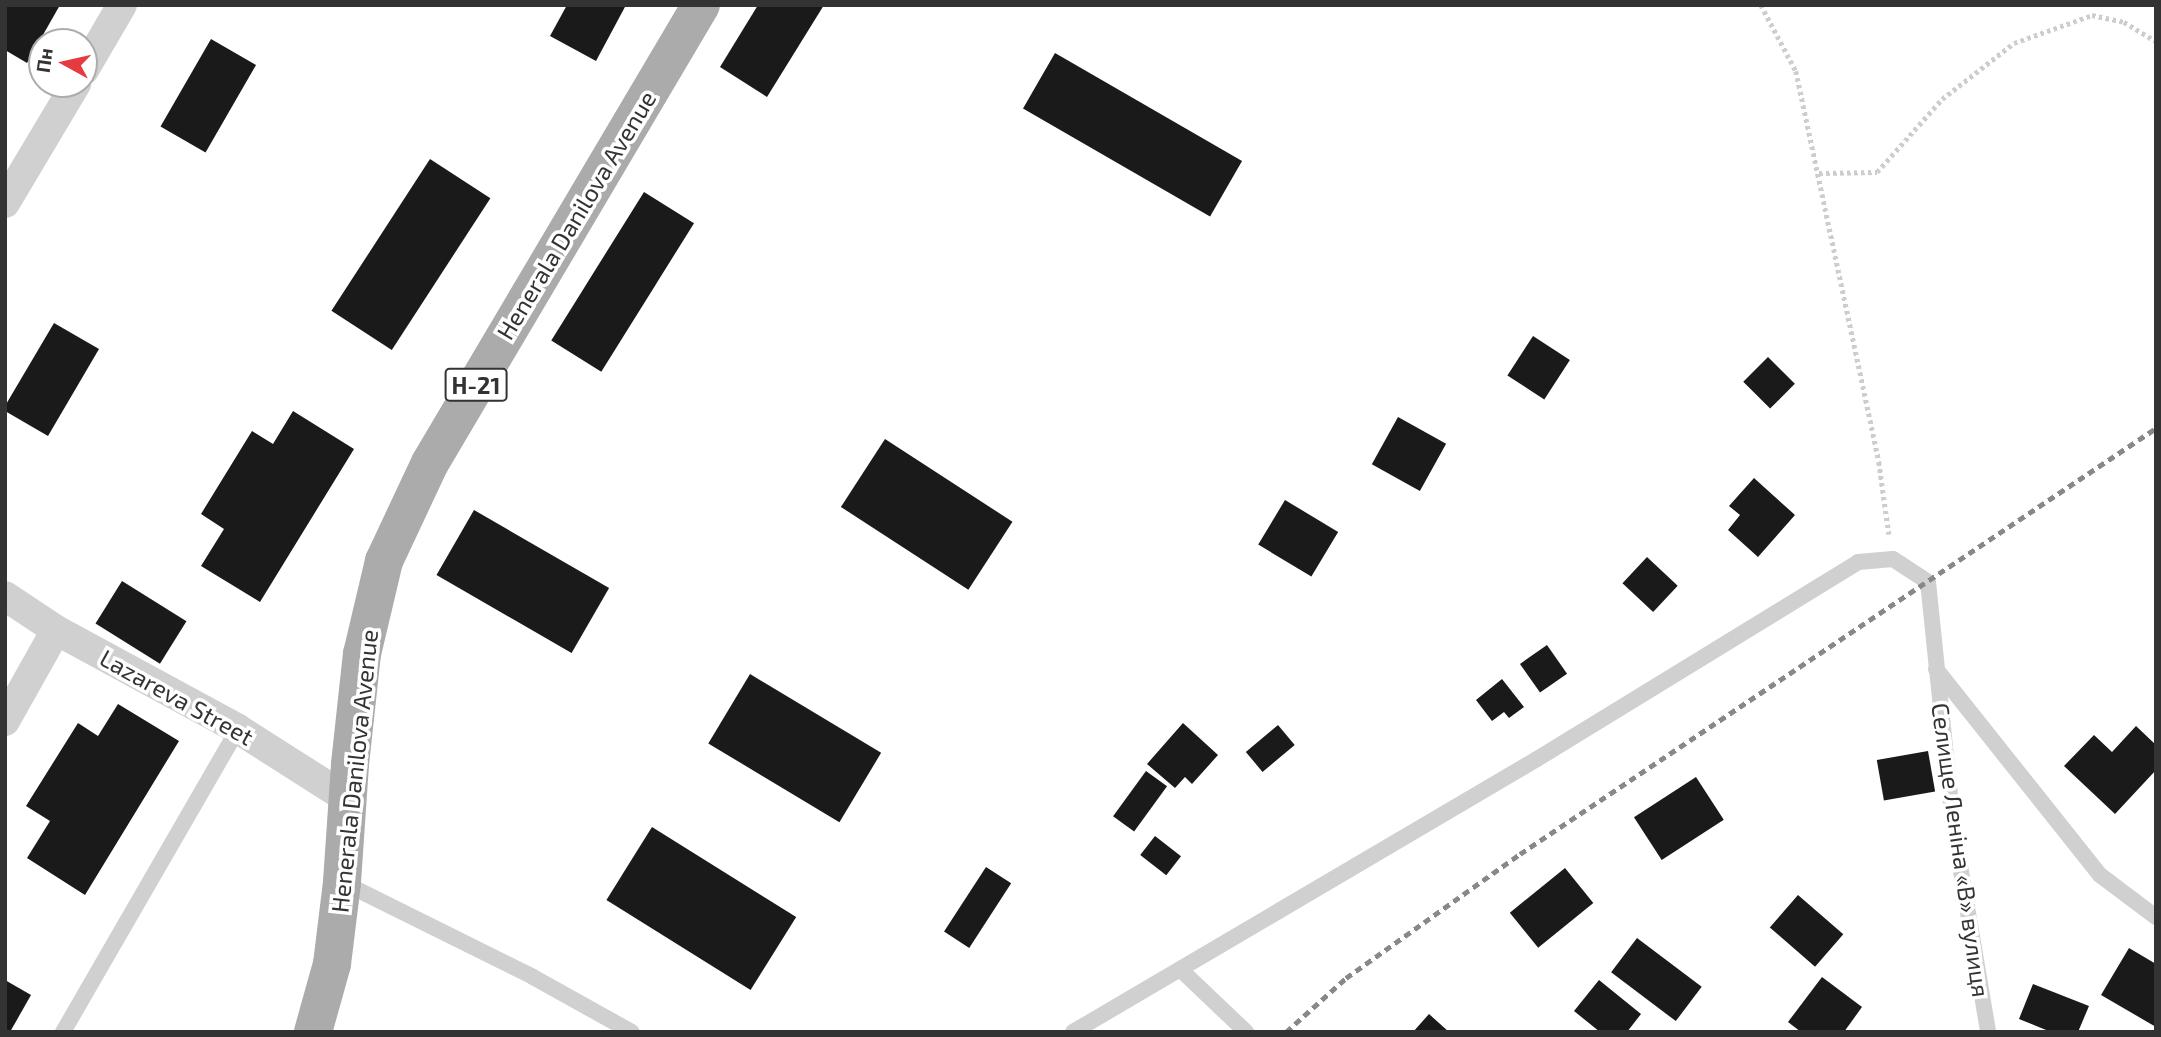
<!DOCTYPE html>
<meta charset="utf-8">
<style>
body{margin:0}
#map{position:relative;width:2161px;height:1037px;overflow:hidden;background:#fff;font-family:"Exo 2",sans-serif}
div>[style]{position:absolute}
.building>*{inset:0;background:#1a1a1a;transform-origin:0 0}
.path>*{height:4.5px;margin-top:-2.25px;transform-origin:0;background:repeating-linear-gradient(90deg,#cdcdcd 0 3.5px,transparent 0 7px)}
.service>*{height:16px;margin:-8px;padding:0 8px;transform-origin:8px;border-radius:8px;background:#d0d0d0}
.minor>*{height:30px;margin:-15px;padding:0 15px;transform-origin:15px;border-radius:15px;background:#d0d0d0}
.primary>*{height:38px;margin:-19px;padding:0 19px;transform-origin:19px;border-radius:19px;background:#ababab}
.rail>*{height:5px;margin-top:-2.5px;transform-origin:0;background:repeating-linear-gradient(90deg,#888 0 7px,transparent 0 12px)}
span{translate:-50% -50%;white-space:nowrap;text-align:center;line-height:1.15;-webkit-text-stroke:7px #fff;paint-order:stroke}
.shield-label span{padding:2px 5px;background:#fff;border:2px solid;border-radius:5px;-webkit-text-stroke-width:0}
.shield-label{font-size:23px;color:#333;font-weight:700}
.street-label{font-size:24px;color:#333}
.frame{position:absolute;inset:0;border:7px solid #333;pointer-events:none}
.north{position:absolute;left:28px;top:28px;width:70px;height:70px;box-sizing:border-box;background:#fff;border:2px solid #adadad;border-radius:50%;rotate:278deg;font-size:19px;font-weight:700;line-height:28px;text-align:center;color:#333}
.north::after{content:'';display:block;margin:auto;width:24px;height:32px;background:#e43b41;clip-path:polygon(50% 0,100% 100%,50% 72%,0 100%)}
</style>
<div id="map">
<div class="building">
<div style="clip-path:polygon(5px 5px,60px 5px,27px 63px,5px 50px)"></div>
<div style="clip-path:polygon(567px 5px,626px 5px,596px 61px,550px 36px)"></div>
<div style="clip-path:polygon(758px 5px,824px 5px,767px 97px,720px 67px)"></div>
<div style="left:211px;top:39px;width:52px;height:101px;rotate:30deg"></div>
<div style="left:1055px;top:53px;width:216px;height:64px;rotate:30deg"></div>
<div style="left:430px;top:159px;width:72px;height:181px;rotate:33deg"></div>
<div style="left:644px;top:192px;width:59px;height:175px;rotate:32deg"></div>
<div style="clip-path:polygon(54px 323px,99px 349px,48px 436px,5px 411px,5px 406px)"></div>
<div style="left:1533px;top:336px;width:44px;height:47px;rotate:33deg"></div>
<div style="left:1768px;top:357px;width:38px;height:35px;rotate:45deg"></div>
<div style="clip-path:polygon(293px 411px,354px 449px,260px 602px,201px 566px,224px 529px,201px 514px,252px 431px,273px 444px)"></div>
<div style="left:1398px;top:417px;width:55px;height:54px;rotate:29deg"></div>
<div style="left:885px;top:439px;width:152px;height:81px;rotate:33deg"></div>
<div style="clip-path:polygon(1754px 478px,1795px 515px,1758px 557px,1728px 530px,1740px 515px,1729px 506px)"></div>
<div style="left:1285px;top:500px;width:62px;height:52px;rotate:31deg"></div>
<div style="left:474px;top:510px;width:156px;height:75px;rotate:30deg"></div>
<div style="left:1647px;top:557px;width:42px;height:36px;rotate:43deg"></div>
<div style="left:122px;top:581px;width:76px;height:50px;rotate:32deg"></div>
<div style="left:1547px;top:645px;width:35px;height:33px;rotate:55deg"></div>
<div style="left:750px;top:674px;width:153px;height:81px;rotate:31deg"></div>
<div style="clip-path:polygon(1502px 679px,1524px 707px,1509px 718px,1504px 712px,1492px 721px,1476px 700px)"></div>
<div style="clip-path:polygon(118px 704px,179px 741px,85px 895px,27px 858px,50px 821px,26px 806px,78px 723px,98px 736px)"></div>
<div style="clip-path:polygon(1183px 723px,1218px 755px,1192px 784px,1185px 777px,1175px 788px,1147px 764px)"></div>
<div style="left:1278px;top:725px;width:26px;height:42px;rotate:50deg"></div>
<div style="clip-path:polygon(2136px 726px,2156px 745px,2156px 770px,2115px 814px,2064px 766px,2094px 735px,2112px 752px)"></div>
<div style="left:1928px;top:751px;width:41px;height:52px;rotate:80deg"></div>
<div style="left:1146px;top:771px;width:26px;height:56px;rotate:36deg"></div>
<div style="left:1696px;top:777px;width:51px;height:74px;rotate:57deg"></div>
<div style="left:652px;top:827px;width:170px;height:86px;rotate:32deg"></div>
<div style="left:1155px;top:836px;width:33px;height:24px;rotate:38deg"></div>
<div style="left:986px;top:867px;width:30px;height:77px;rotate:33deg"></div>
<div style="left:1565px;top:868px;width:45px;height:71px;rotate:51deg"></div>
<div style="left:1798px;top:895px;width:60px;height:43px;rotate:41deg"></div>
<div style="left:1637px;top:938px;width:81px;height:43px;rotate:37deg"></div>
<div style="clip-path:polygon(2129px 948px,2156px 964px,2156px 1027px,2101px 995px)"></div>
<div style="clip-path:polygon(1822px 977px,1862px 1007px,1844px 1032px,1801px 1032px,1788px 1022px)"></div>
<div style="clip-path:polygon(5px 980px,31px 995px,10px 1032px,5px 1032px)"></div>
<div style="clip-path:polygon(1599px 980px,1641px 1014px,1627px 1032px,1600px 1032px,1574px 1011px)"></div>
<div style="clip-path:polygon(2033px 984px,2089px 1006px,2078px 1032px,2051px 1032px,2019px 1019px)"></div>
<div style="clip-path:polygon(1429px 1014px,1449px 1032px,1413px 1032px)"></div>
</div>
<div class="path">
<div style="left:1761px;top:5px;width:75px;rotate:62.1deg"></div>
<div style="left:1796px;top:71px;width:400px;rotate:78deg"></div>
<div style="left:1879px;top:462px;width:73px;rotate:82.1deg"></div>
<div style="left:1819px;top:173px;width:58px;rotate:-1deg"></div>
<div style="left:1877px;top:172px;width:98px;rotate:-48.3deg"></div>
<div style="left:1942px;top:99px;width:91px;rotate:-37.9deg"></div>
<div style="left:2014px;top:43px;width:83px;rotate:-19.7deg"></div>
<div style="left:2092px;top:15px;width:33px;rotate:12deg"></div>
<div style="left:2124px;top:22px;width:37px;rotate:31deg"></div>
</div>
<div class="service">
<div style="left:1936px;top:669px;width:263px;rotate:51.5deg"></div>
<div style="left:2100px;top:875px;width:70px;rotate:36.9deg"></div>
<div style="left:342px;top:882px;width:213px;rotate:26.4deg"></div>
<div style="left:533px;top:977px;width:113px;rotate:29.1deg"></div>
<div style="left:1181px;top:970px;width:90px;rotate:43.6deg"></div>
<div style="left:63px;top:1032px;width:350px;rotate:-60deg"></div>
<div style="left:1073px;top:1032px;width:538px;rotate:-30.47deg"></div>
<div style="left:1537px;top:759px;width:377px;rotate:-31.5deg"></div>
<div style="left:1858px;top:562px;width:35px;rotate:-5deg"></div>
<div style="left:1893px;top:559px;width:42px;rotate:33.3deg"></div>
<div style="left:1928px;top:582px;width:243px;rotate:84.1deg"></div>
<div style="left:1953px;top:824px;width:211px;rotate:80.4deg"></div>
</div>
<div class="minor">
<div style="left:84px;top:70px;width:75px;rotate:-59.7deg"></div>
<div style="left:5px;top:203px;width:139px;rotate:-59.2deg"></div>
<div style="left:5px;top:596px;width:61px;rotate:33.7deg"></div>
<div style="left:56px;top:630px;width:207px;rotate:28.5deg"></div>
<div style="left:238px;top:729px;width:130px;rotate:32.5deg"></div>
<div style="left:5px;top:721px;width:104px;rotate:-60.7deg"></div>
</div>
<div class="primary">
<div style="left:313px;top:1032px;width:71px;rotate:-74.4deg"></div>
<div style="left:332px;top:964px;width:83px;rotate:-83deg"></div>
<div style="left:342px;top:882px;width:118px;rotate:-86.1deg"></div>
<div style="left:350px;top:764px;width:111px;rotate:-83.8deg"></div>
<div style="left:362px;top:654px;width:96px;rotate:-76.7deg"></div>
<div style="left:384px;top:561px;width:108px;rotate:-64.9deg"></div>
<div style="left:430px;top:463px;width:532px;rotate:-59.39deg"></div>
</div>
<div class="rail">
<div style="left:1286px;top:1032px;width:81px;rotate:-42deg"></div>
<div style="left:1346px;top:978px;width:214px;rotate:-35.5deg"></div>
<div style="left:1520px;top:854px;width:765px;rotate:-33.81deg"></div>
</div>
<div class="shield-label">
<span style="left:476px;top:385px">Н-21</span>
</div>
<div class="street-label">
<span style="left:576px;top:215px;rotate:-59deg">Henerala Danilova Avenue</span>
<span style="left:177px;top:697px;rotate:29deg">Lazareva Street</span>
<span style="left:354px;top:771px;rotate:-84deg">Henerala Danilova Avenue</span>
<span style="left:1961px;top:850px;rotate:82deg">Селище Леніна «В» вулиця</span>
</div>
<div class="frame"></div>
<div class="north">Пн</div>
</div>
